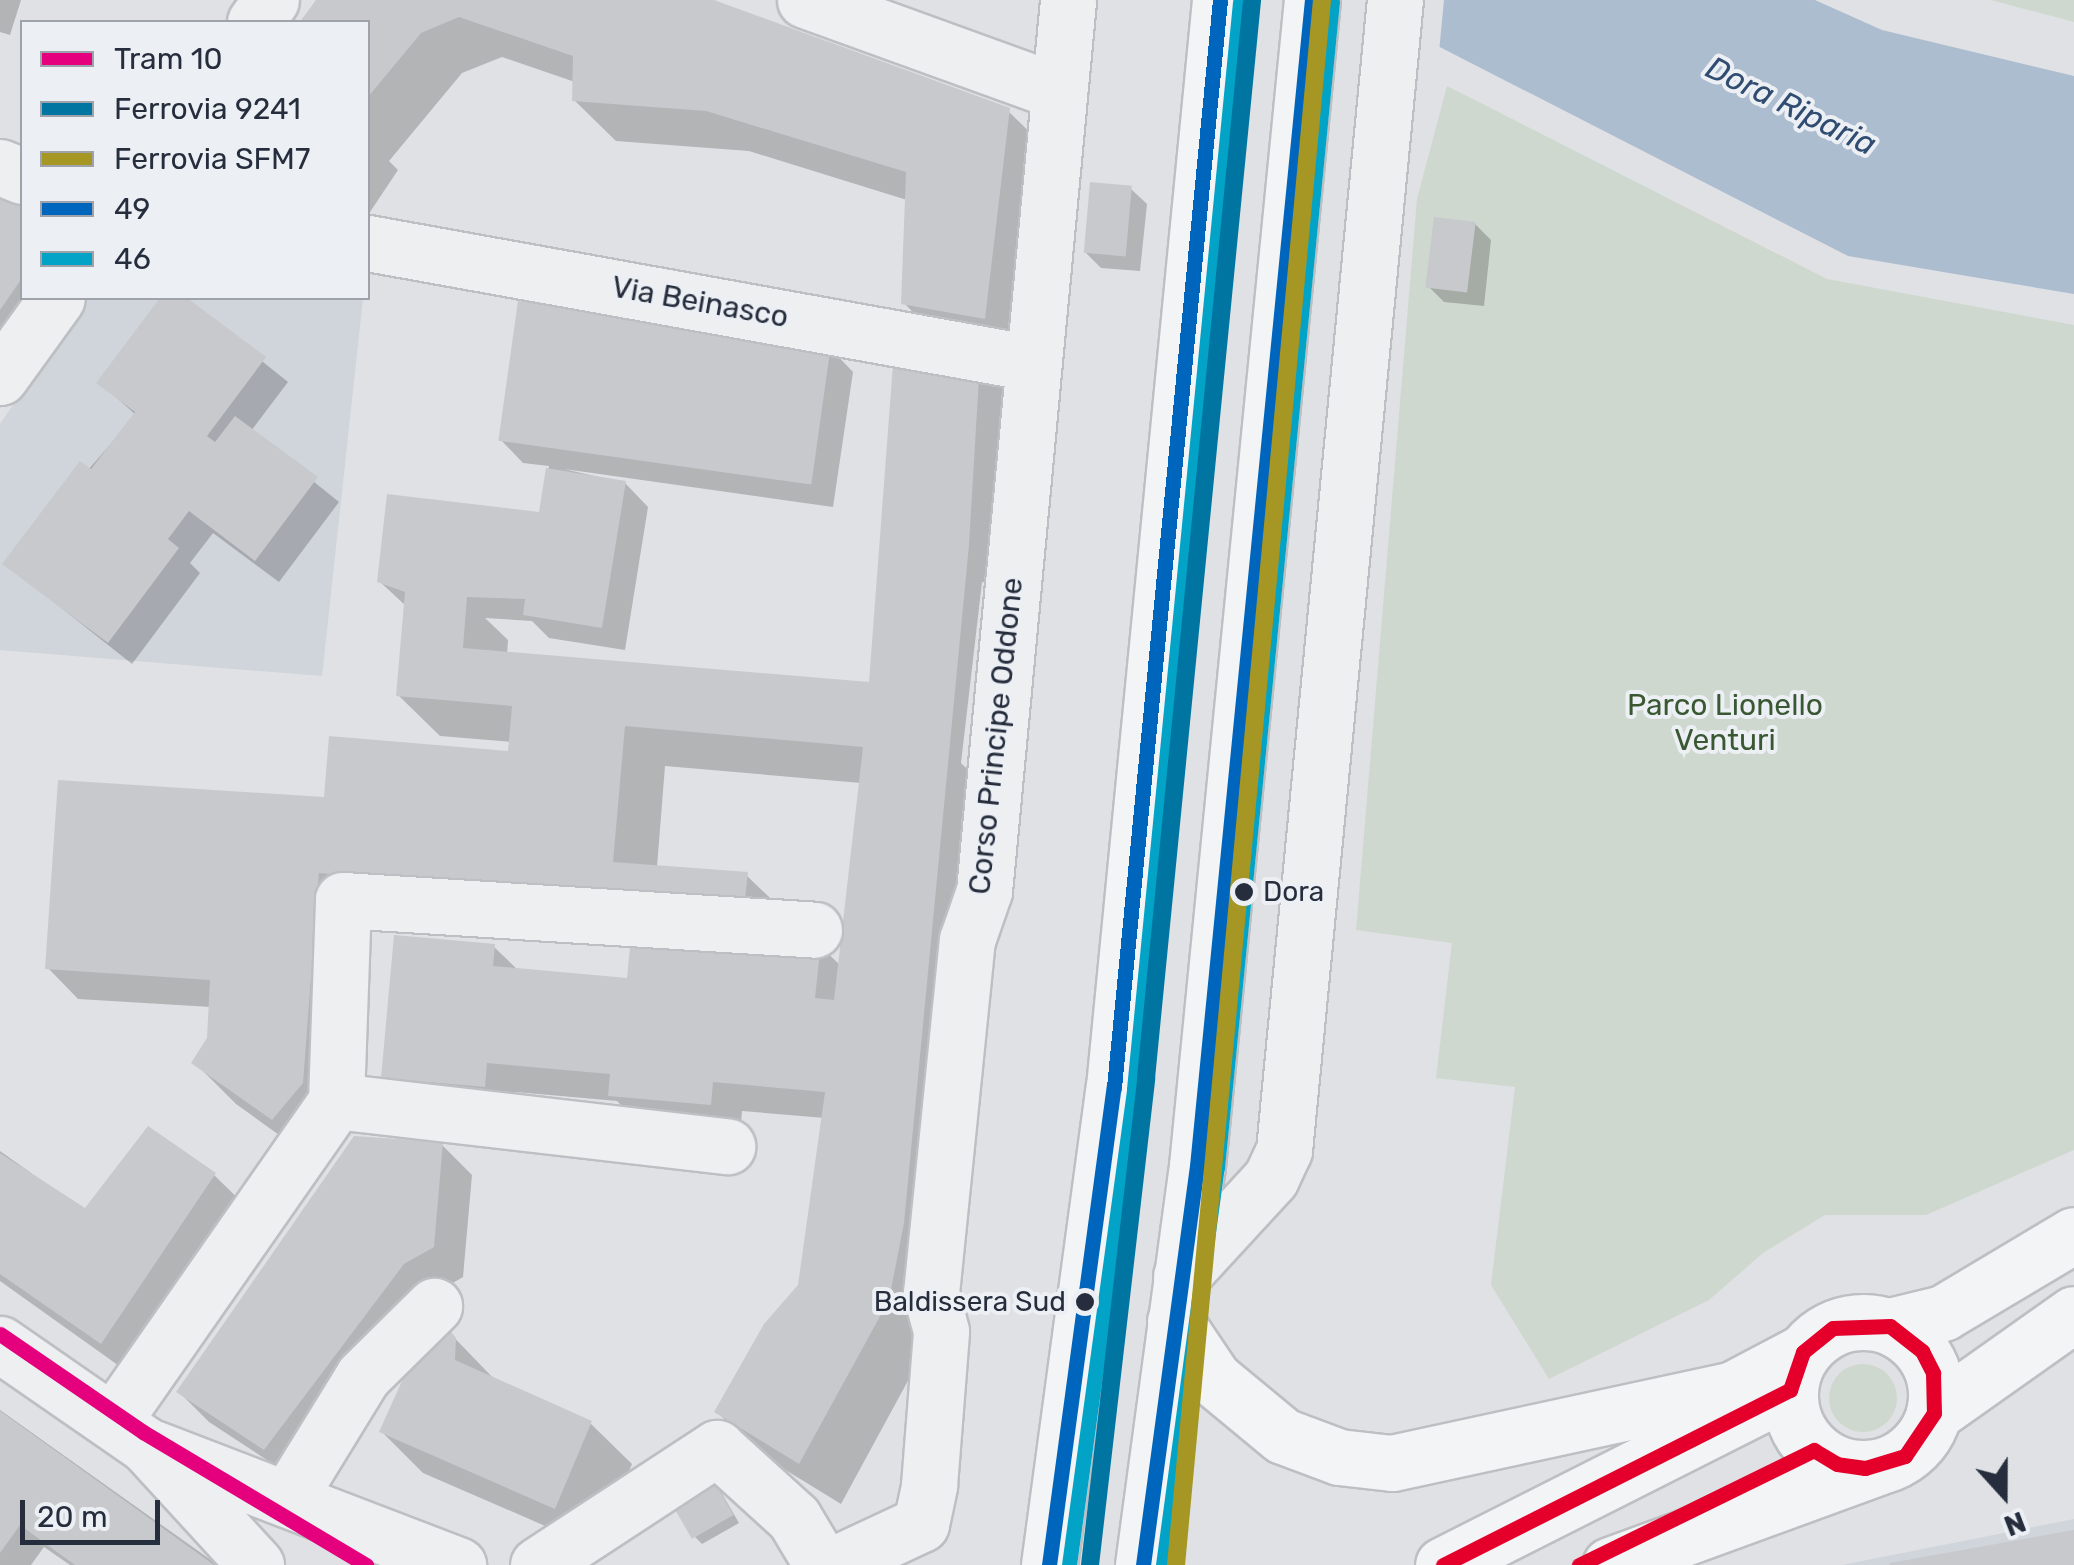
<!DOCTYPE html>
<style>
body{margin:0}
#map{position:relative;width:2074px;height:1565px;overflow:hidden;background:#dfe1e4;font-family:Rubik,sans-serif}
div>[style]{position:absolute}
.built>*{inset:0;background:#d0d4db}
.green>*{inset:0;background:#cfd8cf}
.round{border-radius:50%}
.water>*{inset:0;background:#adbdd0}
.pier>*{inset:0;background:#dfe1e4}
.shadow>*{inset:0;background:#0003}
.building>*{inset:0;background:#c7c9cc;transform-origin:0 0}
.roads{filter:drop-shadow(2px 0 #bdbfc2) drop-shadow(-2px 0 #bdbfc2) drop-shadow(0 2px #bdbfc2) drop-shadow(0 -2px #bdbfc2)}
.minor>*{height:55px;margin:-27.5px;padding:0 27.5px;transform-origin:27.5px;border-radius:27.5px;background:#eeeff1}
.major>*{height:55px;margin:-27.5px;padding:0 27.5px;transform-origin:27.5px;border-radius:27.5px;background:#f3f4f5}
.major>.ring{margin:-27.5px;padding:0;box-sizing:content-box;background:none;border:55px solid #f3f4f5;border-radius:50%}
.bus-1>*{height:15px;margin:-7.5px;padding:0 7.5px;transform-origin:7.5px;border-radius:7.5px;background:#0065bd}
.bus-2>*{height:15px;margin:-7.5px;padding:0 7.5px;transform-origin:7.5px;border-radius:7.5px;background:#02a3c7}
.bus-3>*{height:15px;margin:-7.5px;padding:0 7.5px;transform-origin:7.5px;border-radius:7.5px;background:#e4002b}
.rail-1>*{height:18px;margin:-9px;padding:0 9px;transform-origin:9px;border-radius:9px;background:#0075a1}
.rail-2>*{height:18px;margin:-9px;padding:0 9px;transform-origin:9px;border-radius:9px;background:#a69623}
.tram-1>*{height:15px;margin:-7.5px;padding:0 7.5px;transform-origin:7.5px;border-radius:7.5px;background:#e5007d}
.dots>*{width:28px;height:28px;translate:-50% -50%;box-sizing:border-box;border:5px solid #eceff4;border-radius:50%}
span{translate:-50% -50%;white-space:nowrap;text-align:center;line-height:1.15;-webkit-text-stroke:8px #eceff4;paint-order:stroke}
.bus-label{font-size:28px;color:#262e3d}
.left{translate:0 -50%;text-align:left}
.right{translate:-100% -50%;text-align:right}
.street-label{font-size:30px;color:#262e3d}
.park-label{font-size:30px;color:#3a5933}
.water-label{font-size:32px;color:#304c71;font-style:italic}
.legend{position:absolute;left:20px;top:20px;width:350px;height:280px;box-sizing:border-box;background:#eceff4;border:2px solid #9da2ab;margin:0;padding:12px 18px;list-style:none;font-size:30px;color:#262e3d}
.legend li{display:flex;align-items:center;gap:20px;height:50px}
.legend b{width:50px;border:2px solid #9da2ab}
.north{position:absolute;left:1954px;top:1445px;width:100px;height:100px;-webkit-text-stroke:8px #eceff4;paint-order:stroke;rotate:159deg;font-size:28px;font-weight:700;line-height:40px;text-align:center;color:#262e3d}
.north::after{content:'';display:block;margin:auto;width:35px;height:45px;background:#262e3d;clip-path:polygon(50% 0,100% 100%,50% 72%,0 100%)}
.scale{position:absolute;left:20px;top:1500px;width:140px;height:45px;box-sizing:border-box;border:5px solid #262e3d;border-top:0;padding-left:12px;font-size:30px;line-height:35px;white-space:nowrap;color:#262e3d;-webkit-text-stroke:8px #eceff4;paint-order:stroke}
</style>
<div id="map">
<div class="built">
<div style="clip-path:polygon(85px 298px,363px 298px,322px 676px,0 650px,0 424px)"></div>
<div style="clip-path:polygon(2074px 1519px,2074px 1565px,1842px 1565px)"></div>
</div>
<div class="green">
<div style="clip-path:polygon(1991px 0,2074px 0,2074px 22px)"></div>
<div style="clip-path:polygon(1447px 86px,1827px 279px,2074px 325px,2074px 1150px,1926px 1215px,1825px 1215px,1763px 1253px,1709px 1300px,1549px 1379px,1491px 1285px,1515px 1087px,1436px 1078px,1452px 943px,1356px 930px,1417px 199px)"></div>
<div class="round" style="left:1829px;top:1364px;width:68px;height:68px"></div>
</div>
<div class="water">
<div style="clip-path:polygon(1348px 0,1815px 0,1882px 30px,2074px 76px,2074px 294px,1848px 256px)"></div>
</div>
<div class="pier">
<div style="clip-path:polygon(1343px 0,1444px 0,1439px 52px,1346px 4px)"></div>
</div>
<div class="shadow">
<div style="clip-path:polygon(0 0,21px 0,10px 35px,0 32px)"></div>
<div style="clip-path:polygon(317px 0,703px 0,1008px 111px,1050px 152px,1026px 359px,945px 345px,904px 303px,907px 200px,749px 151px,616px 141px,574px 100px,575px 82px,502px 57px,462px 73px,389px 161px,398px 170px,368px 215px,368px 22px,300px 22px)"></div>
<div style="clip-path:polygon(1131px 189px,1147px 204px,1140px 271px,1101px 268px,1085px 252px)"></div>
<div style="clip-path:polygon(0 196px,22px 204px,22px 298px,79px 298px,0 408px)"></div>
<div style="clip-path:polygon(1475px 224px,1491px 240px,1484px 306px,1444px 302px,1429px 287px)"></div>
<div style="clip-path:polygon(164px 298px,183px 298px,288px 382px,251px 431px,339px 502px,279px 582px,213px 533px,190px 563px,200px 573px,132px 664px,6px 564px,136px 415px,100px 383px)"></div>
<div style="clip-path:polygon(evenodd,830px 348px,853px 372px,833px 507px,564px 469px,625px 483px,648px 507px,625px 650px,549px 638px,532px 621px,485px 618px,508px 640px,507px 654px,871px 685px,979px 363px,1020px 405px,1010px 585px,982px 582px,961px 763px,990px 792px,929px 1342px,841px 1504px,758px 1453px,717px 1412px,800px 1286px,825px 1118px,742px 1111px,740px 1134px,641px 1125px,617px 1101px,516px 1092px,514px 1116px,414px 1107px,383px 1077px,494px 947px,519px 971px,629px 981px,634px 936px,363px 914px,314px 1160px,236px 1104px,195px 1063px,210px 1039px,211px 1007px,78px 999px,48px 968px,323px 799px,511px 754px,512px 742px,440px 736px,398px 695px,406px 606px,379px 581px,542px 515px,549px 466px,523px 463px,500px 439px,830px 348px,665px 766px,861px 783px,840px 965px,746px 875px,657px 867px,665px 766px)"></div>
<div style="clip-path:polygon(442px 1145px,472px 1175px,463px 1277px,434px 1294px,296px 1479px,209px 1422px,179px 1392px)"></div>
<div style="clip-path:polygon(0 1151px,86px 1212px,214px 1175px,256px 1216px,143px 1383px,0 1281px)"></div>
<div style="clip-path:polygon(443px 1326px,496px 1381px,590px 1423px,632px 1464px,596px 1548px,423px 1473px,382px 1432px)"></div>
<div style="clip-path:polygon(0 1410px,218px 1565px,70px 1565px,44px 1547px,31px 1565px,0 1565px)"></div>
<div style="clip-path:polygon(714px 1480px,739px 1523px,702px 1544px,695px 1537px)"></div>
</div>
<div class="building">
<div style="clip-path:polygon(316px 0,714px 0,1010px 108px,985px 319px,901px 304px,906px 172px,706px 111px,572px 101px,573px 56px,459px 17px,421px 33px,368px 97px,368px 22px,300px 22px)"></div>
<div style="left:1090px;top:182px;width:42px;height:71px;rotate:5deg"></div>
<div style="clip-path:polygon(0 192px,22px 201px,22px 278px,0 310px)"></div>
<div style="left:1434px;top:217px;width:42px;height:71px;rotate:7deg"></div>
<div style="clip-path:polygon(160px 298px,187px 298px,266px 357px,207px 436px,215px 442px,235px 416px,318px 477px,255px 561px,189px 511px,168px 539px,179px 548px,108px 643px,2px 564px,80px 461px,91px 469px,135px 412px,96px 383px)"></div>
<div style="left:518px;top:301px;width:316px;height:141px;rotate:8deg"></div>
<div style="clip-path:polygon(894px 351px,980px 361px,969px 545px,904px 1223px,889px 1300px,799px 1464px,714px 1412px,764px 1324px,798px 1285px,825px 1092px,713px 1082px,711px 1105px,608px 1096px,610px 1074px,487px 1063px,485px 1087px,381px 1078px,394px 935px,495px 944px,493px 966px,627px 978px,632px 925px,821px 942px,815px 998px,834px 1000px,863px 747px,625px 726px,613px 862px,748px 872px,744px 908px,319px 873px,303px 1083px,272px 1120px,191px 1063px,207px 1038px,210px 980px,45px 969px,58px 780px,324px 797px,329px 736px,508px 751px,512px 706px,396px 696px,405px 592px,377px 582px,387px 494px,539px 512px,546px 468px,626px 481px,602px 628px,523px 615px,525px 599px,467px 597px,463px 648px,869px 682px)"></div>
<div style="clip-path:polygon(148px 1126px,216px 1173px,101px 1344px,0 1274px,0 1153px,85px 1208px)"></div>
<div style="clip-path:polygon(354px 1136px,443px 1142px,434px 1247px,404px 1264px,264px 1450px,176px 1392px)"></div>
<div style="clip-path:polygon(444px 1323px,456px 1338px,455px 1360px,592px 1421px,555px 1509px,379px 1432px,424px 1332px)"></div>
<div style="clip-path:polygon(0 1411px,67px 1459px,214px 1565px,75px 1565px,20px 1525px,0 1553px)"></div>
<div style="left:707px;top:1469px;width:53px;height:48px;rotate:60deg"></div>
<div style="clip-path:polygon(2074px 1530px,2074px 1565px,1890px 1565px,1890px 1563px)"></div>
</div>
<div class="roads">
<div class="minor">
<div style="left:805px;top:0;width:270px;rotate:19.9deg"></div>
<div style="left:255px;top:22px;width:27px;rotate:-54deg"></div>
<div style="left:0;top:167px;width:24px;rotate:22deg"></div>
<div style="left:368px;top:243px;width:675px;rotate:10.24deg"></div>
<div style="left:0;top:377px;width:97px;rotate:-54.2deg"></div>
<div style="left:336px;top:1101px;width:394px;rotate:6.6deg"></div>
<div style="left:1181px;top:1276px;width:133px;rotate:-47.4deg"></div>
<div style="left:1271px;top:1178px;width:31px;rotate:-65deg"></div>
<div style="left:1284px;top:1150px;width:1155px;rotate:-84.49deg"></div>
<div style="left:0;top:1344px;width:178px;rotate:34.7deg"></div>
<div style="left:146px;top:1445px;width:163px;rotate:47.5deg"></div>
<div style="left:113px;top:1421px;width:390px;rotate:-55.1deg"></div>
<div style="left:336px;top:1101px;width:201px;rotate:-88deg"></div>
<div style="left:343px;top:900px;width:472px;rotate:3.6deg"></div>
<div style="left:153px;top:1448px;width:327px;rotate:21deg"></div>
<div style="left:288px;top:1498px;width:143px;rotate:-58.4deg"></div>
<div style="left:363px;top:1376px;width:100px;rotate:-44.6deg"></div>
<div style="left:538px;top:1565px;width:214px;rotate:-33.2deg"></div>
<div style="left:717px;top:1448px;width:104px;rotate:42.3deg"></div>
<div style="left:794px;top:1518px;width:55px;rotate:59.2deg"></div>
<div style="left:833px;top:1565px;width:97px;rotate:-25deg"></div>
<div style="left:921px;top:1524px;width:40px;rotate:-78deg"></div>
<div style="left:929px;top:1485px;width:154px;rotate:-85.5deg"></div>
<div style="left:941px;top:1331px;width:39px;rotate:-105deg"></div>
<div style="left:931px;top:1293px;width:355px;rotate:-84.2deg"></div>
<div style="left:967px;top:940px;width:52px;rotate:-70.9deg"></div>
<div style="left:984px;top:891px;width:895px;rotate:-84.61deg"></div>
</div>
<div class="major">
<div style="left:1175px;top:1321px;width:70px;rotate:56.1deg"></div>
<div style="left:1214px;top:1379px;width:89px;rotate:39.6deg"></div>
<div style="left:1283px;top:1436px;width:60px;rotate:20.6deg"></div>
<div style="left:1339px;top:1457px;width:53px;rotate:6.5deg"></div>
<div style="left:1392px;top:1463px;width:347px;rotate:-12.2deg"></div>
<div style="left:1731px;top:1390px;width:81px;rotate:-27.8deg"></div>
<div class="ring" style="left:1790px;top:1322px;width:91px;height:91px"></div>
<div style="left:1890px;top:1326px;width:55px;rotate:-13.8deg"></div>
<div style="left:1943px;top:1313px;width:152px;rotate:-30.8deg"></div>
<div style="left:1934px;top:1413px;width:171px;rotate:-35.3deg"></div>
<div style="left:1049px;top:1565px;width:482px;rotate:-82.3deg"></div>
<div style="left:1114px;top:1087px;width:1092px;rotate:-84.43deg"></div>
<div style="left:1143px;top:1565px;width:403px;rotate:-82.3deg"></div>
<div style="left:1197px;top:1166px;width:1172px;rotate:-84.37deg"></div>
<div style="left:1443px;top:1565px;width:355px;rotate:-26.8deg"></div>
<div style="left:1610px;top:1565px;width:285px;rotate:-20.1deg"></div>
</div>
</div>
<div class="bus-1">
<div style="left:1049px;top:1565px;width:482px;rotate:-82.3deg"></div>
<div style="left:1114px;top:1087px;width:1092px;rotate:-84.43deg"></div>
<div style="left:1143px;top:1565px;width:403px;rotate:-82.3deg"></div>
<div style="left:1197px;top:1166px;width:1172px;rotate:-84.37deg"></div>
</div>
<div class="bus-2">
<div style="left:1069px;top:1565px;width:480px;rotate:-82.2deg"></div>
<div style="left:1134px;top:1089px;width:1092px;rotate:-84.43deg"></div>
<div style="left:1163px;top:1565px;width:401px;rotate:-82.3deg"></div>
<div style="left:1217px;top:1168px;width:1172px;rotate:-84.37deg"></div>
</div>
<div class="bus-3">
<div style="left:1443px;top:1565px;width:389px;rotate:-26.8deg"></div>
<div style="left:1790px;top:1390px;width:40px;rotate:-71.1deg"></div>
<div style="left:1803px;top:1352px;width:38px;rotate:-39deg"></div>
<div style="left:1833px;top:1328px;width:57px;rotate:-2deg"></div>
<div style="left:1890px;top:1326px;width:41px;rotate:38deg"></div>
<div style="left:1922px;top:1351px;width:25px;rotate:63deg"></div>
<div style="left:1933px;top:1373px;width:40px;rotate:88.6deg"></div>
<div style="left:1934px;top:1413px;width:52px;rotate:124deg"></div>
<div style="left:1905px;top:1456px;width:42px;rotate:163.3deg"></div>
<div style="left:1865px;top:1468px;width:28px;rotate:-172deg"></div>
<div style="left:1837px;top:1464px;width:27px;rotate:-149deg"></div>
<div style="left:1814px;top:1450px;width:262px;rotate:153.9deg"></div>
</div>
<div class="rail-1">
<div style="left:1090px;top:1565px;width:490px;rotate:-83.4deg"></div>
<div style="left:1146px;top:1078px;width:1083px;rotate:-84.38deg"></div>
</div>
<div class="rail-2">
<div style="left:1176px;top:1565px;width:1572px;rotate:-84.67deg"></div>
</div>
<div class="tram-1">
<div style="left:0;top:1334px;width:173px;rotate:34.4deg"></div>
<div style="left:143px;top:1432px;width:260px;rotate:30.8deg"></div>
</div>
<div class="dots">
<div style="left:1244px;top:892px;background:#262e3d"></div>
<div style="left:1085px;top:1302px;background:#262e3d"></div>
</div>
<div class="bus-label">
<span class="left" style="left:1263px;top:892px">Dora</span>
<span class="right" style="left:1066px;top:1302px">Baldissera Sud</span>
</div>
<div class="street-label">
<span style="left:700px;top:302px;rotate:10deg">Via Beinasco</span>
<span style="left:996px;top:736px;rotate:-84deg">Corso Principe Oddone</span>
</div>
<div class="park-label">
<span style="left:1725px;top:722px">Parco Lionello<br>Venturi</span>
</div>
<div class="water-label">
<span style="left:1791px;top:106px;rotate:26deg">Dora Riparia</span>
</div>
<ul class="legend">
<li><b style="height:12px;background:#e5007d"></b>Tram 10</li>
<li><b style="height:12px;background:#0075a1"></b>Ferrovia 9241</li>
<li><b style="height:12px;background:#a69623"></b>Ferrovia SFM7</li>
<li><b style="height:12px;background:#0065bd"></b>49</li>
<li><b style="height:12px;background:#02a3c7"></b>46</li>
</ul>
<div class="north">N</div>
<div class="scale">20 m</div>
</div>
